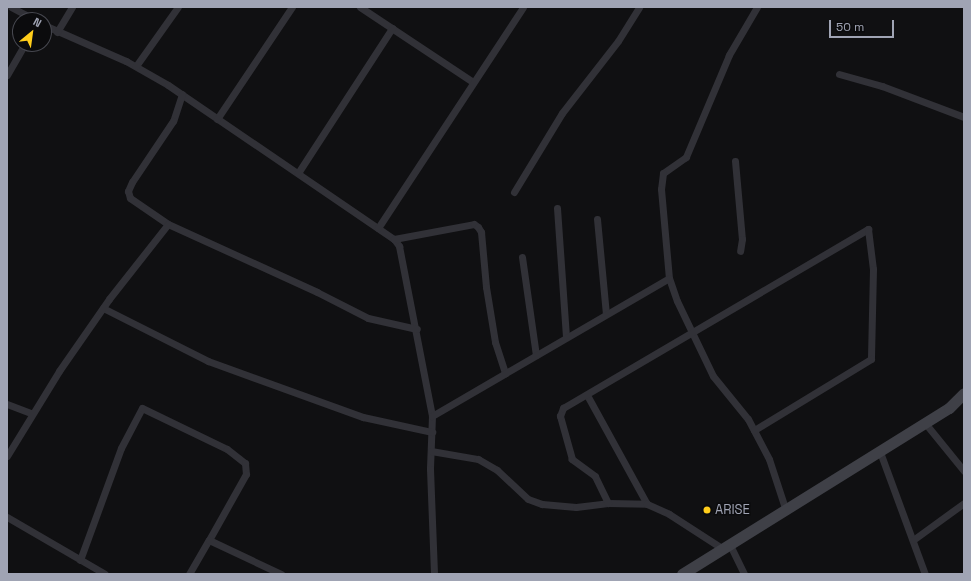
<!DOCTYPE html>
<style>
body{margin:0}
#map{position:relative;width:971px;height:581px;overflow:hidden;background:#101012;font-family:"Space Grotesk",sans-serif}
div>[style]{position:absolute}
.street>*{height:7px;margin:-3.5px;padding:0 3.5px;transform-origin:3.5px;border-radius:3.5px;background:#313137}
.secondary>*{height:11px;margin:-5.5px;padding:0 5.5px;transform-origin:5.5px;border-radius:5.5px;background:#3f4047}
.dots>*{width:11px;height:11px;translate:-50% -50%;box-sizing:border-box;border:2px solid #0b0b0d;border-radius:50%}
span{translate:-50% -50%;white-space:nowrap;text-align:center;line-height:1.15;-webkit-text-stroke:3px #0b0b0d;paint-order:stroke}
.poi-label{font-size:13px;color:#a0a4b4}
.left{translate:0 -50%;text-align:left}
.frame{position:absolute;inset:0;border:8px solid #a0a4b4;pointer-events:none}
.north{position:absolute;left:12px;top:12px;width:40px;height:40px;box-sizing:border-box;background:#0b0b0d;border:1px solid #474850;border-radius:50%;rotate:29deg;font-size:11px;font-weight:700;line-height:16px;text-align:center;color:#a0a4b4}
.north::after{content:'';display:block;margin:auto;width:14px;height:18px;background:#ffcd1b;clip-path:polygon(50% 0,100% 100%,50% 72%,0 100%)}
.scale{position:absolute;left:829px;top:20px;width:65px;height:18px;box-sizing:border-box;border:2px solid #a0a4b4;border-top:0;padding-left:5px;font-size:12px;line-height:14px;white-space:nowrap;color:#a0a4b4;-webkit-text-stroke:3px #0b0b0d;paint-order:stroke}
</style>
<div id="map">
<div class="street">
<div style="left:11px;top:7px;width:27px;rotate:28deg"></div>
<div style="left:360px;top:7px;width:136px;rotate:33.6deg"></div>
<div style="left:757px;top:7px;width:56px;rotate:120.3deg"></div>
<div style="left:729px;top:55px;width:111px;rotate:112.9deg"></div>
<div style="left:686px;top:157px;width:28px;rotate:145deg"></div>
<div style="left:663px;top:173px;width:16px;rotate:97deg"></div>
<div style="left:661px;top:189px;width:89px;rotate:84.9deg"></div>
<div style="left:669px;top:278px;width:24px;rotate:71deg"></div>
<div style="left:677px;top:301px;width:83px;rotate:64.4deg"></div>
<div style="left:713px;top:376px;width:55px;rotate:50.9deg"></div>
<div style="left:748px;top:419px;width:45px;rotate:62.3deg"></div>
<div style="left:769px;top:459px;width:55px;rotate:71.9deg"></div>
<div style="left:44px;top:25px;width:90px;rotate:23.7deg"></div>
<div style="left:126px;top:61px;width:48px;rotate:29.7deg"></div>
<div style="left:168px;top:85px;width:273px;rotate:34.3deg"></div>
<div style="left:394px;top:239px;width:9px;rotate:54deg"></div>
<div style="left:399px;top:246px;width:173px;rotate:79deg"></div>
<div style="left:432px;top:416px;width:53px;rotate:92.2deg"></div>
<div style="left:430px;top:469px;width:105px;rotate:87.8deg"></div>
<div style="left:57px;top:32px;width:29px;rotate:-59deg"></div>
<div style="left:136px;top:66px;width:72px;rotate:-54.6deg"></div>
<div style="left:839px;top:74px;width:45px;rotate:15.6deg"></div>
<div style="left:882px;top:86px;width:88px;rotate:20.7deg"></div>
<div style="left:7px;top:75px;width:36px;rotate:-60deg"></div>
<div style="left:182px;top:94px;width:28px;rotate:108deg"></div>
<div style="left:173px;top:121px;width:73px;rotate:123.9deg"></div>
<div style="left:132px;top:182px;width:10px;rotate:114deg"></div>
<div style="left:128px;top:191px;width:7px;rotate:74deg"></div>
<div style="left:130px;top:198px;width:46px;rotate:34.4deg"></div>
<div style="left:168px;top:224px;width:164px;rotate:24.5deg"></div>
<div style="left:317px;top:292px;width:57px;rotate:27deg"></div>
<div style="left:368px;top:318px;width:50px;rotate:12.7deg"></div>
<div style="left:217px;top:119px;width:135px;rotate:-56.2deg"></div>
<div style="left:735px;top:161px;width:78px;rotate:84.9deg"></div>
<div style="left:742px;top:239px;width:12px;rotate:99deg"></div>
<div style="left:298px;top:173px;width:173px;rotate:-57deg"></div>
<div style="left:514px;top:192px;width:92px;rotate:-58.7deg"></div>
<div style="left:562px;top:113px;width:91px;rotate:-52.1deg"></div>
<div style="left:618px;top:41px;width:40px;rotate:-58deg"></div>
<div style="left:557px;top:208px;width:129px;rotate:86deg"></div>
<div style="left:597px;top:219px;width:95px;rotate:84.6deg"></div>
<div style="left:378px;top:228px;width:264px;rotate:-56.7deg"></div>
<div style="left:394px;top:239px;width:81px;rotate:-10.6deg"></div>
<div style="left:474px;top:224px;width:5px;rotate:37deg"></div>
<div style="left:478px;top:227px;width:6px;rotate:59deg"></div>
<div style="left:481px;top:232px;width:55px;rotate:84.8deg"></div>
<div style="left:486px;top:287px;width:56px;rotate:80.7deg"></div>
<div style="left:495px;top:342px;width:33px;rotate:72deg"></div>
<div style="left:522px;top:257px;width:99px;rotate:81.9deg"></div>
<div style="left:103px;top:308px;width:118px;rotate:26.8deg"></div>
<div style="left:208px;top:361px;width:165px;rotate:19.9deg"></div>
<div style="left:363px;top:417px;width:71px;rotate:12.3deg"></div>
<div style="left:587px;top:395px;width:124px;rotate:61.2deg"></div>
<div style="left:7px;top:404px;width:26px;rotate:21deg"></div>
<div style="left:432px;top:416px;width:274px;rotate:-30.2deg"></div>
<div style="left:925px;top:423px;width:62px;rotate:50.9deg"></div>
<div style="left:431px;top:451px;width:48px;rotate:9.7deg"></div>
<div style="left:478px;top:459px;width:22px;rotate:30deg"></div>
<div style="left:497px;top:470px;width:42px;rotate:43.1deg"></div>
<div style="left:528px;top:499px;width:15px;rotate:20deg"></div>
<div style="left:542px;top:504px;width:34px;rotate:5deg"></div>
<div style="left:576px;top:507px;width:32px;rotate:-7deg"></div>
<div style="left:608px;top:503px;width:39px;rotate:1deg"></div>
<div style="left:647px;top:504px;width:24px;rotate:24deg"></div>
<div style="left:669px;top:514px;width:64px;rotate:32.9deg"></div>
<div style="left:880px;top:452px;width:130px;rotate:69.8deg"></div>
<div style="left:7px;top:456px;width:100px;rotate:-58.5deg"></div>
<div style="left:59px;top:371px;width:88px;rotate:-55.2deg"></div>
<div style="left:109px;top:299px;width:95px;rotate:-51.8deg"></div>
<div style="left:608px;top:503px;width:30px;rotate:-116deg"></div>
<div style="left:595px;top:476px;width:29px;rotate:-144deg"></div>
<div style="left:572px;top:459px;width:45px;rotate:-105.6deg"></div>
<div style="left:560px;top:416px;width:9px;rotate:-69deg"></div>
<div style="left:563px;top:408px;width:354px;rotate:-30.4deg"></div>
<div style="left:868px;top:229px;width:40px;rotate:82.9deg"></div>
<div style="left:873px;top:269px;width:90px;rotate:91.3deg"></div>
<div style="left:871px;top:359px;width:137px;rotate:148.7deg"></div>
<div style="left:7px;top:517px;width:113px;rotate:30.2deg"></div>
<div style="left:913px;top:540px;width:63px;rotate:-36deg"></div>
<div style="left:730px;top:545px;width:32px;rotate:64deg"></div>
<div style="left:80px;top:560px;width:119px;rotate:-69.9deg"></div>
<div style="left:121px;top:448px;width:45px;rotate:-62.3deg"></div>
<div style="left:142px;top:408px;width:94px;rotate:25.8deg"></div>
<div style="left:227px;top:449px;width:23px;rotate:38deg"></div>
<div style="left:245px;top:463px;width:11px;rotate:85deg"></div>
<div style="left:246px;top:474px;width:76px;rotate:119.3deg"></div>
<div style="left:189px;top:574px;width:39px;rotate:-60deg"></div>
<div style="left:209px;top:540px;width:80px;rotate:25.3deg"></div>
</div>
<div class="secondary">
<div style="left:682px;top:574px;width:314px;rotate:-31.9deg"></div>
<div style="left:949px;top:408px;width:21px;rotate:-45deg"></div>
</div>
<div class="dots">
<div style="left:707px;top:510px;background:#ffcd1b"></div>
</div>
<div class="poi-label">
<span class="left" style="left:715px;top:510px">ARISE</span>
</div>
<div class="frame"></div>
<div class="north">N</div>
<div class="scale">50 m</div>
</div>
